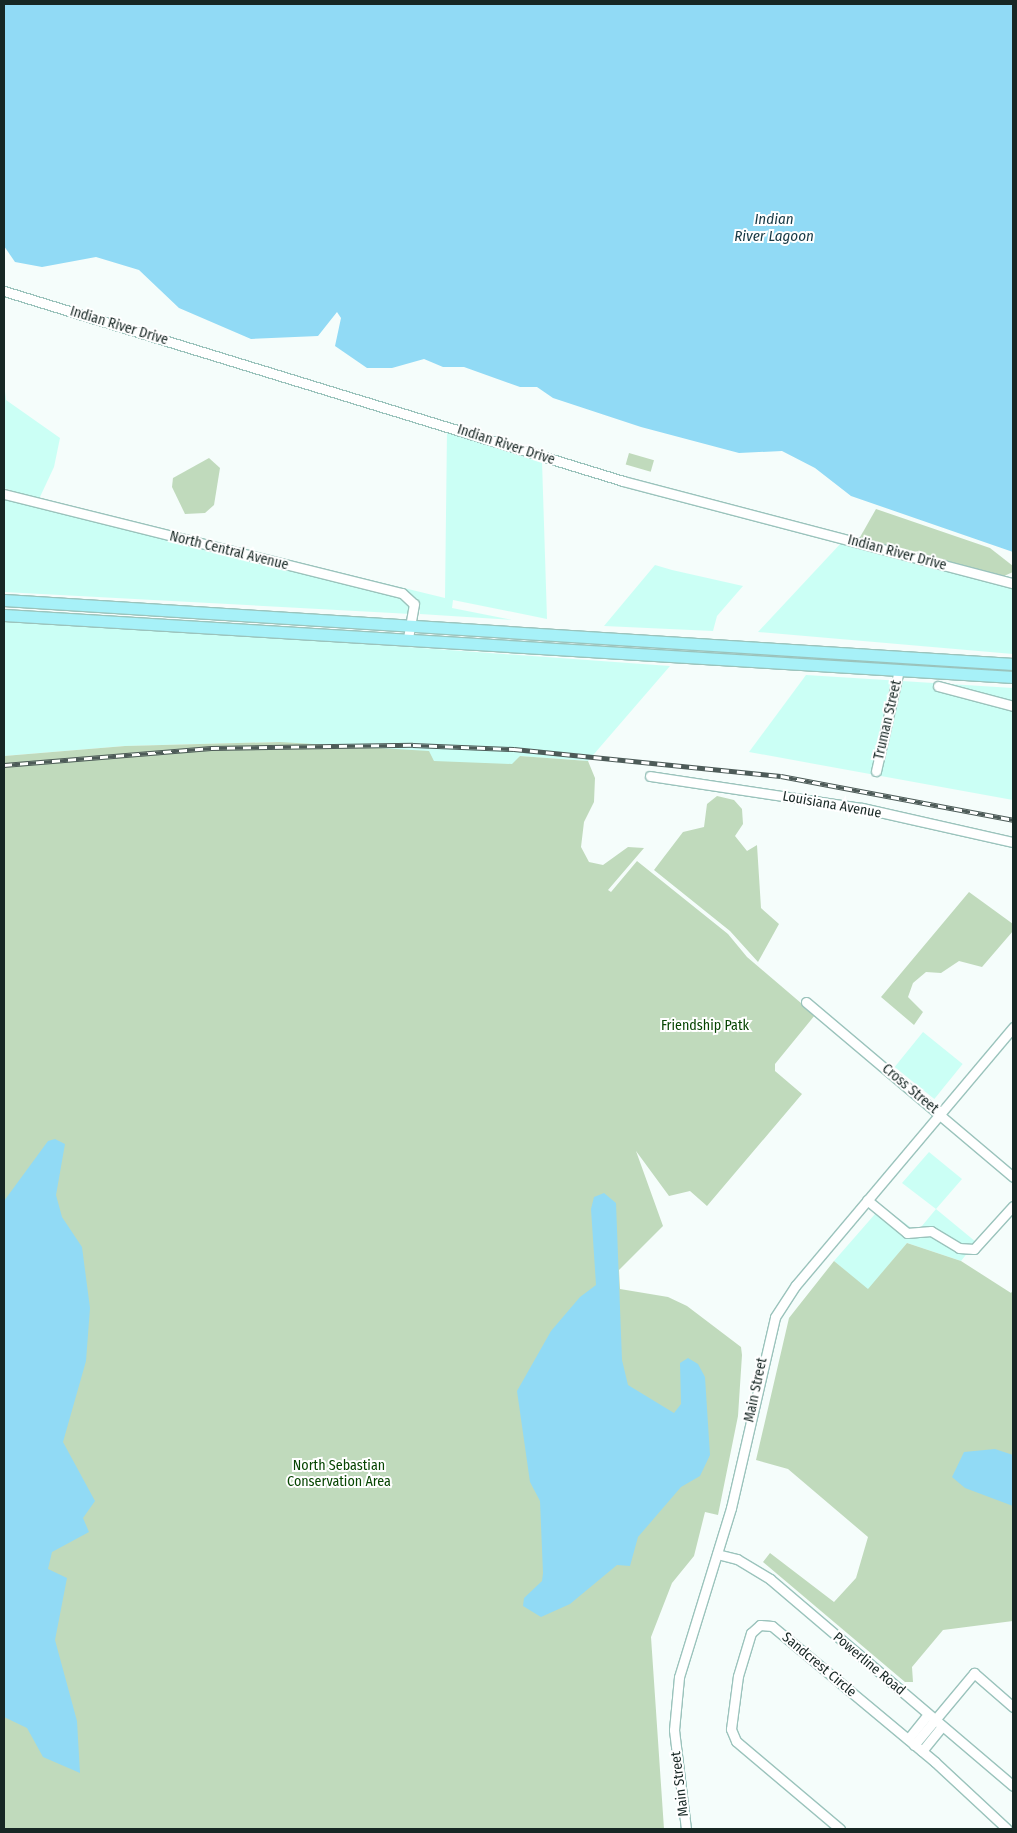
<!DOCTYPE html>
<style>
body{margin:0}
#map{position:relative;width:1017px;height:1833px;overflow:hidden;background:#f5fdfb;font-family:"Fira Sans Condensed",sans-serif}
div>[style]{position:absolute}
.built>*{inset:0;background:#cbfff5;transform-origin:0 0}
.green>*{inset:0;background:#c0dabc;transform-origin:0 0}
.water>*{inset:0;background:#91daf5}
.roads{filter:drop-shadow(1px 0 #9bc3bc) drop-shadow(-1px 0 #9bc3bc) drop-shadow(0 1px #9bc3bc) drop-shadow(0 -1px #9bc3bc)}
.minor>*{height:9px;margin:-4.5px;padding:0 4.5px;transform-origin:4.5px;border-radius:4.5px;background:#fff}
.major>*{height:11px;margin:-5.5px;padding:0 5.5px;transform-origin:5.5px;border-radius:5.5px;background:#a7f1f8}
.rail>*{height:4.5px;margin-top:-2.25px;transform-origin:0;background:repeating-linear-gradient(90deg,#fff 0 8px,#4d5b58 0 16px);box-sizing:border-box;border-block:1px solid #4d5b58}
span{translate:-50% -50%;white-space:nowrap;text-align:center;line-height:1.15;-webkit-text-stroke:4px #fff;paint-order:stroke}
.street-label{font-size:14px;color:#172724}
.park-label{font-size:14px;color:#074502}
.water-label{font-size:15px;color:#163844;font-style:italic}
.frame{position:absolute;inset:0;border:5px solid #172724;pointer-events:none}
</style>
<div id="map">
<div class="built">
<div style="clip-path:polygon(4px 383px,6px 400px,60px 438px,54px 467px,39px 499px,445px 598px,447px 430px,542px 461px,547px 619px,453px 600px,452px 608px,512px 620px,420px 614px,418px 600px,402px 589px,49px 503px,4px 488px)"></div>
<div style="clip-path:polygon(4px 496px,401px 597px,410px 605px,411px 614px,4px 592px)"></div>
<div style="clip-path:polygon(842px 542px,1013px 587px,1013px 654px,758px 632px)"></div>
<div style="clip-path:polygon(655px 565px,672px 570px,743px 586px,717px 616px,713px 631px,604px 626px)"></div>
<div style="clip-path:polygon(4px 622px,160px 629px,670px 666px,588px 761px,520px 756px,500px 792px,279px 742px,125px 746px,4px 756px)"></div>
<div style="clip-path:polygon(806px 675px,1013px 688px,1013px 800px,749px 752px)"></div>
<div style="left:923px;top:1032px;width:51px;height:45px;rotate:39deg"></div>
<div style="clip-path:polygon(929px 1152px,962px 1179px,936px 1209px,976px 1242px,961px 1261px,907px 1243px,868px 1290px,834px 1261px,882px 1206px,917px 1232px,936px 1209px,902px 1183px)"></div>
</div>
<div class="green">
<div style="left:629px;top:453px;width:26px;height:12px;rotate:16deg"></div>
<div style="clip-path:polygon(209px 458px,220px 468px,214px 505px,205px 513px,185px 514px,172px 487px,173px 478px)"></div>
<div style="clip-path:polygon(876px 509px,990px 548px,1013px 566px,1013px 572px,1004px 576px,859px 539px)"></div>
<div style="clip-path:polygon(280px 742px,429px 751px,434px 761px,512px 764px,520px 756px,588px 761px,595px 778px,594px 802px,584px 822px,581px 847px,589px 862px,603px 865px,628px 847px,644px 848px,608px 890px,611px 892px,637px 861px,728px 934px,747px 957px,815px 1015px,775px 1064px,775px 1071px,802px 1094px,707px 1206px,690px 1191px,669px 1196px,636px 1151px,663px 1226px,619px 1270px,620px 1289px,668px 1297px,687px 1306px,741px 1347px,742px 1355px,738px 1416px,718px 1515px,705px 1512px,694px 1556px,672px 1583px,651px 1637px,664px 1829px,4px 1829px,4px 756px,125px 746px)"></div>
<div style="clip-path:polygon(717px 796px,734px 800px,742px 809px,743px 824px,735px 836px,747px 851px,757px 845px,761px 908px,779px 924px,758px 962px,730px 931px,654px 870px,683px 832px,704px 827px,707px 804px)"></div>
<div style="clip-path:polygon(969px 892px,1013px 924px,1013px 931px,982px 967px,959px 961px,941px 973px,926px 972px,913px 983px,908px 997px,923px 1012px,914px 1025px,881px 997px)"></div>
<div style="clip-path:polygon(907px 1243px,961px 1261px,1011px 1293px,1013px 1290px,1013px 1621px,943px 1630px,912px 1667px,913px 1682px,905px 1682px,763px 1562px,770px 1553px,834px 1602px,856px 1578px,868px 1537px,788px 1469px,756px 1460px,789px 1318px,834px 1261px,868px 1289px)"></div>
</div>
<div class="water">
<div style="clip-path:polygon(4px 4px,1013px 4px,1013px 552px,851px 496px,815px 468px,782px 451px,739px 453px,641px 427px,553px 398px,537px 387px,520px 387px,464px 367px,443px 367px,424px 359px,392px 368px,367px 368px,335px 346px,341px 318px,337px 312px,318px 336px,251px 339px,179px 308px,139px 270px,96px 257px,42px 267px,15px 262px,4px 246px)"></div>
<div style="clip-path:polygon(55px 1139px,65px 1144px,56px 1195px,62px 1217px,82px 1247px,90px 1308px,86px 1361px,63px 1442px,95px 1501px,83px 1518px,89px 1532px,52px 1552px,48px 1569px,67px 1578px,55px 1640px,77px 1721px,80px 1773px,43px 1757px,27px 1728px,4px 1717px,4px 1201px,48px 1141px)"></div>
<div style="clip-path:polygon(604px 1193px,616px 1203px,622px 1360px,628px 1385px,674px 1413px,681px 1404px,680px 1363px,688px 1358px,698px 1364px,705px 1377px,710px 1455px,700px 1476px,681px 1487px,638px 1537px,630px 1566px,617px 1565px,570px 1604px,541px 1617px,523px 1606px,524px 1598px,542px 1581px,543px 1573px,540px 1501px,530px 1482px,517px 1391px,551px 1331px,580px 1297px,596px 1285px,591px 1209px,594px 1197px)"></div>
<div style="clip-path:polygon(995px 1449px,1013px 1455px,1013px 1506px,965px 1488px,952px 1477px,964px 1452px)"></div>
</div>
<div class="roads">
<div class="minor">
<div style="left:4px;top:291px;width:648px;rotate:17.06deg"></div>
<div style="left:623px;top:481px;width:403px;rotate:14.7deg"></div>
<div style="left:4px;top:494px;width:410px;rotate:14deg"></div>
<div style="left:402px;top:593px;width:16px;rotate:43deg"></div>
<div style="left:414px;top:604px;width:36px;rotate:100deg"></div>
<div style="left:938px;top:686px;width:78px;rotate:14.9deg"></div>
<div style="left:876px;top:771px;width:104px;rotate:-77.2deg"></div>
<div style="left:650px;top:776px;width:214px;rotate:8.6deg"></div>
<div style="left:862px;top:808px;width:155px;rotate:12.7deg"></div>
<div style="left:806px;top:1002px;width:271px;rotate:40.2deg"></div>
<div style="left:867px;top:1200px;width:52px;rotate:39.5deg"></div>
<div style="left:907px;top:1233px;width:24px;rotate:-5deg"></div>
<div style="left:931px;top:1231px;width:33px;rotate:31deg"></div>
<div style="left:959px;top:1248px;width:15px;rotate:4deg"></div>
<div style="left:974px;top:1249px;width:58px;rotate:-47.8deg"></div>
<div style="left:717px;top:1554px;width:21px;rotate:14deg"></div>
<div style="left:737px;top:1559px;width:39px;rotate:31deg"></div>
<div style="left:770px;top:1579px;width:319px;rotate:40.4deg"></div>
<div style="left:908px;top:1739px;width:32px;rotate:-51deg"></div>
<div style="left:914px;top:1745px;width:94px;rotate:-50.2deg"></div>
<div style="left:974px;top:1673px;width:52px;rotate:41.1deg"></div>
<div style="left:922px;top:1751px;width:32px;rotate:-51deg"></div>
<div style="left:686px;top:1829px;width:100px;rotate:-96.9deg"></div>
<div style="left:674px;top:1730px;width:53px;rotate:-84.6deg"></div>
<div style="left:679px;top:1677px;width:177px;rotate:-72.9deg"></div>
<div style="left:731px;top:1508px;width:196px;rotate:-77deg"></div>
<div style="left:775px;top:1317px;width:38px;rotate:-57deg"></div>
<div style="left:796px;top:1285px;width:337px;rotate:-49.9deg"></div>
<div style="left:840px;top:1829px;width:136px;rotate:-139.8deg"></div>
<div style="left:736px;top:1741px;width:13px;rotate:-113deg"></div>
<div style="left:731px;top:1729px;width:53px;rotate:-82.5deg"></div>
<div style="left:738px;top:1676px;width:45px;rotate:-73.2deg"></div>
<div style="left:751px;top:1633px;width:12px;rotate:-42deg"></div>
<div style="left:760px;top:1625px;width:12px;rotate:5deg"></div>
<div style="left:772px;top:1626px;width:212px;rotate:39.8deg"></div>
<div style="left:935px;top:1762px;width:98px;rotate:42.9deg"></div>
</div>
<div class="major">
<div style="left:4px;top:600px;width:1011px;rotate:3.63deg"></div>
<div style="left:4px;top:615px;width:1011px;rotate:3.52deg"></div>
</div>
</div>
<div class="rail">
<div style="left:4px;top:765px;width:208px;rotate:-4.7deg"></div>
<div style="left:211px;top:748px;width:202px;rotate:-0.9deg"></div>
<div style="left:413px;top:745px;width:101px;rotate:2.3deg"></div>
<div style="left:514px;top:749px;width:268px;rotate:5.8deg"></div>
<div style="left:781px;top:776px;width:236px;rotate:10.7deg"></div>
</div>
<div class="street-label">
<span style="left:119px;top:326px;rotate:17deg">Indian River Drive</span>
<span style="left:506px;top:445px;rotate:18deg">Indian River Drive</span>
<span style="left:229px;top:551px;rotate:14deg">North Central Avenue</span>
<span style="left:897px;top:553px;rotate:15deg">Indian River Drive</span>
<span style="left:888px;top:720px;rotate:-77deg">Truman Street</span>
<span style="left:832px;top:805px;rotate:10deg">Louisiana Avenue</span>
<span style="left:910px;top:1089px;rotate:40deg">Cross Street</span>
<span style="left:756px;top:1390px;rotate:-78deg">Main Street</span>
<span style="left:869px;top:1664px;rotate:40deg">Powerline Road</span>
<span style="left:819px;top:1665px;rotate:40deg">Sandcrest Circle</span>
<span style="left:680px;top:1784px;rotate:-97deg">Main Street</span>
</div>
<div class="park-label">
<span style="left:705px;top:1026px">Friendship Patk</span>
<span style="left:339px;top:1474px">North Sebastian<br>Conservation Area</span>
</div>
<div class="water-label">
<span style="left:774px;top:228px">Indian<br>River Lagoon</span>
</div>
<div class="frame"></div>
</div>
